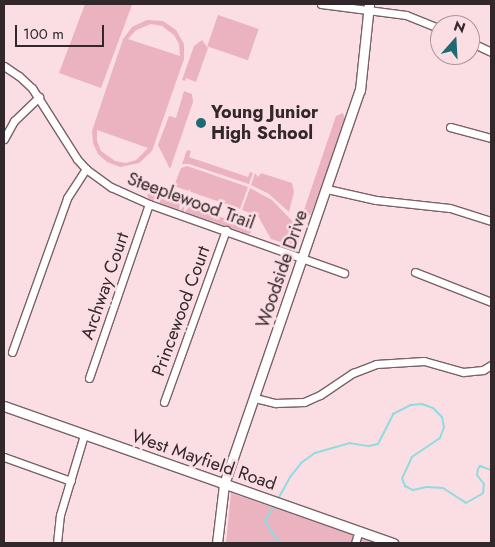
<!DOCTYPE html>
<style>
body{margin:0}
#map{position:relative;width:495px;height:547px;overflow:hidden;background:#fbdee4;font-family:Jost,sans-serif}
div>[style]{position:absolute}
.green>*{inset:0;background:#ebb2bf;transform-origin:0 0}
.stream>*{height:2px;margin:-1px;padding:0 1px;transform-origin:1px;border-radius:1px;background:#8fdbe1}
.roads{filter:drop-shadow(1px 0 #7a6167) drop-shadow(-1px 0 #7a6167) drop-shadow(0 1px #7a6167) drop-shadow(0 -1px #7a6167)}
.minor>*{height:7px;margin:-3.5px;padding:0 3.5px;transform-origin:3.5px;border-radius:3.5px;background:#fff}
.tertiary>*{height:9px;margin:-4.5px;padding:0 4.5px;transform-origin:4.5px;border-radius:4.5px;background:#fff}
.dots>*{width:14px;height:14px;translate:-50% -50%;box-sizing:border-box;border:2px solid #fbdee4;border-radius:50%}
span{translate:-50% -50%;white-space:nowrap;text-align:center;line-height:1.15;-webkit-text-stroke:5px #fbdee4;paint-order:stroke}
.poi-label{font-size:18px;color:#32272a;font-weight:700}
.left{translate:0 -50%;text-align:left}
.street-label{font-size:18px;color:#32272a}
.frame{position:absolute;inset:0;border:5px solid #32272a;pointer-events:none}
.north{position:absolute;left:430px;top:15px;width:50px;height:50px;box-sizing:border-box;background:#fbdee4;border:1px solid #ab959a;border-radius:50%;rotate:19deg;font-size:14px;font-weight:700;line-height:20px;text-align:center;color:#32272a}
.north::after{content:'';display:block;margin:auto;width:18px;height:22px;background:#1e6a70;clip-path:polygon(50% 0,100% 100%,50% 72%,0 100%)}
.scale{position:absolute;left:15px;top:25px;width:89px;height:22px;box-sizing:border-box;border:2px solid #32272a;border-top:0;padding-left:6px;font-size:15px;line-height:18px;white-space:nowrap;color:#32272a;-webkit-text-stroke:4px #fbdee4;paint-order:stroke}
</style>
<div id="map">
<div class="green">
<div style="clip-path:polygon(85px 4px,132px 5px,101px 88px,59px 73px)"></div>
<div style="left:218px;top:15px;width:43px;height:33px;rotate:19deg"></div>
<div style="clip-path:polygon(evenodd,147px 20px,163px 21px,176px 30px,184px 44px,184px 59px,152px 151px,139px 163px,120px 167px,107px 162px,98px 154px,93px 143px,92px 131px,123px 39px,132px 27px,147px 20px,151px 24px,162px 26px,174px 35px,179px 44px,180px 56px,128px 39px,136px 30px,151px 24px,147px 20px,97px 131px,97px 130px,148px 148px,136px 160px,126px 163px,115px 161px,101px 151px,97px 141px,97px 131px)"></div>
<div style="clip-path:polygon(202px 40px,208px 48px,196px 82px,186px 78px,185px 81px,182px 80px,194px 46px)"></div>
<div style="clip-path:polygon(184px 91px,192px 94px,193px 102px,170px 169px,158px 145px,169px 116px,176px 118px)"></div>
<div style="clip-path:polygon(343px 113px,345px 119px,321px 187px,311px 214px,307px 216px,304px 210px,336px 116px)"></div>
<div style="clip-path:polygon(187px 150px,191px 151px,189px 157px,248px 177px,250px 172px,253px 173px,249px 184px,189px 164px,182px 164px)"></div>
<div style="clip-path:polygon(187px 166px,248px 187px,240px 209px,174px 186px,181px 168px)"></div>
<div style="clip-path:polygon(255px 173px,258px 177px,261px 173px,292px 183px,294px 192px,289px 212px,269px 194px,251px 185px)"></div>
<div style="clip-path:polygon(250px 188px,272px 200px,301px 230px,297px 247px,271px 239px,258px 216px,242px 210px)"></div>
<div style="clip-path:polygon(150px 193px,250px 227px,252px 232px,248px 234px,149px 199px,147px 195px)"></div>
<div style="clip-path:polygon(231px 493px,376px 543px,226px 543px)"></div>
</div>
<div class="stream">
<div style="left:278px;top:499px;width:26px;rotate:-61deg"></div>
<div style="left:291px;top:476px;width:16px;rotate:-52deg"></div>
<div style="left:301px;top:463px;width:17px;rotate:-36deg"></div>
<div style="left:315px;top:453px;width:35px;rotate:-16deg"></div>
<div style="left:349px;top:443px;width:20px;rotate:9deg"></div>
<div style="left:369px;top:446px;width:9px;rotate:-13deg"></div>
<div style="left:378px;top:444px;width:34px;rotate:-63deg"></div>
<div style="left:393px;top:414px;width:20px;rotate:-27deg"></div>
<div style="left:411px;top:405px;width:11px;rotate:-5deg"></div>
<div style="left:422px;top:404px;width:12px;rotate:20deg"></div>
<div style="left:433px;top:408px;width:13px;rotate:45deg"></div>
<div style="left:442px;top:417px;width:10px;rotate:79deg"></div>
<div style="left:444px;top:427px;width:12px;rotate:110deg"></div>
<div style="left:440px;top:438px;width:34px;rotate:146deg"></div>
<div style="left:412px;top:457px;width:23px;rotate:115deg"></div>
<div style="left:402px;top:478px;width:9px;rotate:69deg"></div>
<div style="left:405px;top:486px;width:9px;rotate:27deg"></div>
<div style="left:413px;top:490px;width:14px;rotate:-12deg"></div>
<div style="left:427px;top:487px;width:16px;rotate:4deg"></div>
<div style="left:443px;top:488px;width:27px;rotate:33deg"></div>
<div style="left:466px;top:503px;width:20px;rotate:-30deg"></div>
<div style="left:483px;top:493px;width:9px;rotate:-84deg"></div>
<div style="left:484px;top:484px;width:11px;rotate:-128deg"></div>
<div style="left:477px;top:475px;width:6px;rotate:-81deg"></div>
<div style="left:478px;top:469px;width:4px;rotate:-56deg"></div>
<div style="left:480px;top:466px;width:12px;rotate:20deg"></div>
<div style="left:274px;top:505px;width:18px;rotate:119deg"></div>
<div style="left:265px;top:521px;width:26px;rotate:58deg"></div>
</div>
<div class="roads">
<div class="minor">
<div style="left:321px;top:4px;width:86px;rotate:7.4deg"></div>
<div style="left:406px;top:15px;width:37px;rotate:22deg"></div>
<div style="left:470px;top:42px;width:23px;rotate:25deg"></div>
<div style="left:4px;top:66px;width:18px;rotate:34deg"></div>
<div style="left:19px;top:76px;width:18px;rotate:43deg"></div>
<div style="left:32px;top:88px;width:84px;rotate:57.6deg"></div>
<div style="left:77px;top:159px;width:13px;rotate:48deg"></div>
<div style="left:86px;top:169px;width:31px;rotate:36deg"></div>
<div style="left:111px;top:187px;width:42px;rotate:24.1deg"></div>
<div style="left:149px;top:204px;width:207px;rotate:19.5deg"></div>
<div style="left:450px;top:127px;width:42px;rotate:15deg"></div>
<div style="left:4px;top:139px;width:21px;rotate:-61deg"></div>
<div style="left:14px;top:121px;width:35px;rotate:-44deg"></div>
<div style="left:327px;top:189px;width:50px;rotate:12.7deg"></div>
<div style="left:376px;top:200px;width:74px;rotate:6.2deg"></div>
<div style="left:450px;top:208px;width:43px;rotate:17.6deg"></div>
<div style="left:415px;top:272px;width:82px;rotate:21.5deg"></div>
<div style="left:12px;top:352px;width:164px;rotate:-70.3deg"></div>
<div style="left:67px;top:198px;width:35px;rotate:-57deg"></div>
<div style="left:89px;top:378px;width:184px;rotate:-71deg"></div>
<div style="left:255px;top:398px;width:21px;rotate:14deg"></div>
<div style="left:275px;top:403px;width:29px;rotate:-2deg"></div>
<div style="left:304px;top:402px;width:17px;rotate:-24deg"></div>
<div style="left:320px;top:395px;width:40px;rotate:-34deg"></div>
<div style="left:353px;top:373px;width:25px;rotate:-21deg"></div>
<div style="left:376px;top:364px;width:48px;rotate:-3.6deg"></div>
<div style="left:424px;top:361px;width:41px;rotate:15.8deg"></div>
<div style="left:463px;top:372px;width:20px;rotate:-6deg"></div>
<div style="left:483px;top:370px;width:9px;rotate:-32deg"></div>
<div style="left:164px;top:402px;width:183px;rotate:-70.2deg"></div>
<div style="left:4px;top:457px;width:71px;rotate:19.7deg"></div>
<div style="left:57px;top:543px;width:28px;rotate:-84deg"></div>
<div style="left:60px;top:515px;width:84px;rotate:-73.3deg"></div>
<div style="left:355px;top:543px;width:13px;rotate:-72deg"></div>
</div>
<div class="tertiary">
<div style="left:4px;top:406px;width:413px;rotate:19.4deg"></div>
<div style="left:217px;top:543px;width:59px;rotate:-83.2deg"></div>
<div style="left:224px;top:484px;width:417px;rotate:-71deg"></div>
<div style="left:360px;top:90px;width:86px;rotate:-84deg"></div>
</div>
</div>
<div class="dots">
<div style="left:201px;top:123px;background:#1e6a70"></div>
</div>
<div class="poi-label">
<span class="left" style="left:211px;top:123px">Young Junior<br>High School</span>
</div>
<div class="street-label">
<span style="left:191px;top:201px;rotate:20deg">Steeplewood Trail</span>
<span style="left:282px;top:269px;rotate:-71deg">Woodside Drive</span>
<span style="left:105px;top:286px;rotate:-71deg">Archway Court</span>
<span style="left:181px;top:311px;rotate:-70deg">Princewood Court</span>
<span style="left:204px;top:460px;rotate:19deg">West Mayfield Road</span>
</div>
<div class="frame"></div>
<div class="north">N</div>
<div class="scale">100 m</div>
</div>
